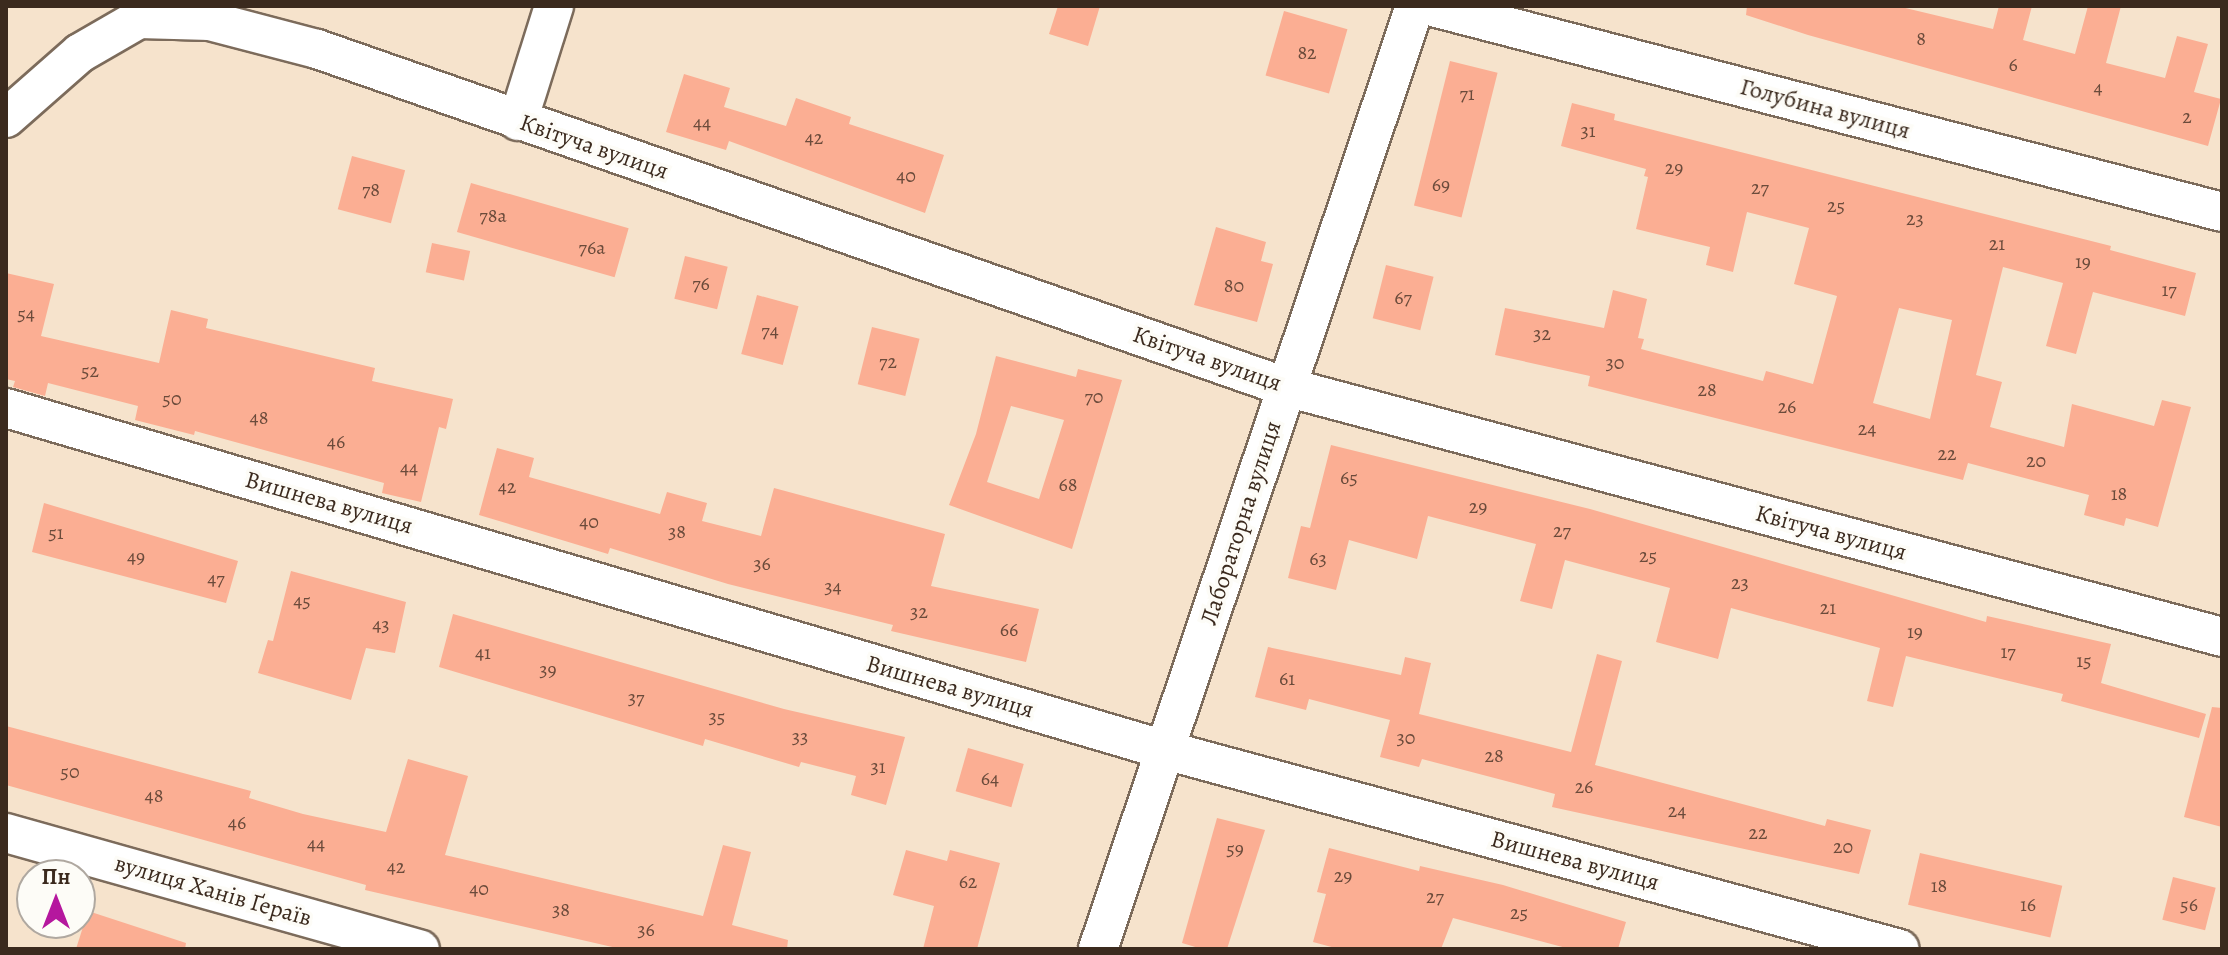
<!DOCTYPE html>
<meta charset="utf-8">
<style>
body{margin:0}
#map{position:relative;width:2228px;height:955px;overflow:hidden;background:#f6e3cc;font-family:Alegreya,serif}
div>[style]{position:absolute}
.building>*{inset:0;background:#fbae93;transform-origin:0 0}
.roads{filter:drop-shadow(2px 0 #7c6b5b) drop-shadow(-2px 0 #7c6b5b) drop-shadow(0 2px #7c6b5b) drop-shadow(0 -2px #7c6b5b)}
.street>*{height:38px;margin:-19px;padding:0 19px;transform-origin:19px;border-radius:19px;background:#fff}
span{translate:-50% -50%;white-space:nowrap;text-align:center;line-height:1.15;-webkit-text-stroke:7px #fdfcf7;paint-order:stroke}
.number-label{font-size:20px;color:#6b4b3b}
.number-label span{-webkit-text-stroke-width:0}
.street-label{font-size:24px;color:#3b2a1e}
.frame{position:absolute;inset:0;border:8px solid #3b2a1e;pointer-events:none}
.north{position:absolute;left:16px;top:859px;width:80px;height:80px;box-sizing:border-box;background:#fdfcf7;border:2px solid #afa8a0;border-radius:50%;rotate:0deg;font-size:22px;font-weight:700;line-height:32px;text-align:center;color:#3b2a1e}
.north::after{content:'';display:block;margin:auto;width:28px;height:36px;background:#b5179e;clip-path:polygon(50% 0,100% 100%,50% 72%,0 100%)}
</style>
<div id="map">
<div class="building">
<div style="clip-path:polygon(1058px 6px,1100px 6px,1088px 46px,1049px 34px)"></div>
<div style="clip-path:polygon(1747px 6px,1897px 6px,1993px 29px,1999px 6px,2032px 6px,2023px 40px,2075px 54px,2088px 6px,2121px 6px,2106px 63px,2165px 78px,2177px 36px,2208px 44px,2194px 92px,2221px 99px,2208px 146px,1808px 35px,1746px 15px)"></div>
<div style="left:1284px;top:11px;width:66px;height:67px;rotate:16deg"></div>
<div style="left:1450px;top:61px;width:49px;height:149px;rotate:14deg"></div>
<div style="clip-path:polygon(684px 74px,730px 88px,724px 107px,786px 126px,796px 98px,851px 117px,849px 124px,944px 155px,925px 213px,729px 141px,726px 150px,666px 132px)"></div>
<div style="clip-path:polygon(evenodd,1572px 103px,1615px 114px,1614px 120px,2111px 246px,2110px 250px,2196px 273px,2185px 316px,2093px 292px,2076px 354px,2046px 346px,2063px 283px,2003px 267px,1976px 375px,2002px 382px,1990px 427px,2064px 447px,2072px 404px,2154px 426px,2162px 400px,2191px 407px,2158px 527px,2126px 518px,2124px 526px,2084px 515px,2089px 495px,1968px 463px,1963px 480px,1588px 386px,1590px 376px,1495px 355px,1505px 308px,1604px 328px,1613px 290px,1647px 299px,1638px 338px,1644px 339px,1641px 349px,1763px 381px,1766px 371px,1813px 384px,1837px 296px,1794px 284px,1809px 228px,1747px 212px,1733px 272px,1706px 265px,1710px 247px,1636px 229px,1648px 177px,1644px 176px,1646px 169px,1561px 146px,1572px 103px,1899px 308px,1952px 320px,1930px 419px,1873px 403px,1899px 308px)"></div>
<div style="left:352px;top:156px;width:55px;height:55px;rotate:15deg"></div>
<div style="left:471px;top:183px;width:164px;height:51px;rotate:16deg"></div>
<div style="clip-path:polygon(1216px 227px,1266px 242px,1261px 261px,1273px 264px,1257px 322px,1194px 305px)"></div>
<div style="left:432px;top:243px;width:39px;height:30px;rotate:12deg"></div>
<div style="left:685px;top:256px;width:44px;height:44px;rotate:14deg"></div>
<div style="left:1386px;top:265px;width:49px;height:55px;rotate:14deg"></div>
<div style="clip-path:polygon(6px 273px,54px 284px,41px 336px,159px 363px,171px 310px,208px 319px,206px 328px,375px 368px,372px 381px,453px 399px,446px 429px,439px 427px,421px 502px,382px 493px,384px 483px,195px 431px,194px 435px,135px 420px,138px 406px,48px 383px,45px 396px,13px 387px,15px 381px,6px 379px)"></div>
<div style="left:757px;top:295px;width:43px;height:61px;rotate:15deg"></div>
<div style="left:872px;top:327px;width:49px;height:59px;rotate:14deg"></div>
<div style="clip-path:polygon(evenodd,996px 356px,1076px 377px,1078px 369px,1122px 380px,1072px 549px,949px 505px,976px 434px,996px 356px,1011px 406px,1064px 420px,1039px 499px,987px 482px,1011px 406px)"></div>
<div style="clip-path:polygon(1331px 445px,1590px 509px,1986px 622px,1987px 616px,2111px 644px,2101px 683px,2206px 714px,2199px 738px,2061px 701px,2063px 694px,1906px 656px,1893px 707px,1867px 701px,1880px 648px,1731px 608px,1718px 659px,1656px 642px,1670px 588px,1565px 560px,1552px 609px,1520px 601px,1536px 544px,1428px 516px,1417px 559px,1349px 540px,1336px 590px,1288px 578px,1301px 526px,1310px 528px)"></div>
<div style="clip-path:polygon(497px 448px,534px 458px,529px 477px,660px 514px,667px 492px,707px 503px,702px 521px,761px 536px,774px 488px,945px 534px,931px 586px,1039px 609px,1026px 662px,891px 631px,893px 625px,728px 584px,610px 548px,608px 554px,479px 515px)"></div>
<div style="clip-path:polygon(44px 503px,238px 561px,226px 603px,32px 552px)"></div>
<div style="clip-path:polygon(291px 571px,406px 602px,395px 653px,366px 648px,351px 700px,258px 673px,268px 640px,273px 641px)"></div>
<div style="clip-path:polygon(453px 614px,784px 709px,905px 737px,886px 805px,851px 795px,856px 776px,801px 762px,799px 767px,705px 739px,703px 746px,439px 667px)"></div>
<div style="clip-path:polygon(1268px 647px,1401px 675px,1405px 657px,1431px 663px,1419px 714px,1571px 752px,1597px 654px,1622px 661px,1595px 765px,1825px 826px,1827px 819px,1871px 830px,1859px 874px,1552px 807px,1555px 794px,1422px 759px,1419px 767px,1380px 757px,1390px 720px,1309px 699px,1306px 710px,1255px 697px)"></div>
<div style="clip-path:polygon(2212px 707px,2222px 708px,2222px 827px,2184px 817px)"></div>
<div style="clip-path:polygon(6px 726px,251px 791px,249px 798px,303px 814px,386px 832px,408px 759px,468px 776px,445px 855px,703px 916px,723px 845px,751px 852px,732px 925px,788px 940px,787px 949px,621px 949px,365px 890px,366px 885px,6px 785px)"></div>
<div style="left:968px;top:748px;width:58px;height:45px;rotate:16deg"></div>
<div style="clip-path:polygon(1217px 818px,1265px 830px,1227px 949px,1202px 949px,1182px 943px)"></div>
<div style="clip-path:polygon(1329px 848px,1419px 871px,1420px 866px,1503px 885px,1626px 922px,1618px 949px,1570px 949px,1453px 918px,1441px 949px,1339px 949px,1313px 942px,1326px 894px,1317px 892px)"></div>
<div style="clip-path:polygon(906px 850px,947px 861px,950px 850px,1000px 863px,977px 949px,923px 949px,934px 906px,893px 895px)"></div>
<div style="left:1920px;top:853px;width:146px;height:53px;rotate:13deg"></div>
<div style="left:2173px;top:877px;width:44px;height:44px;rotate:14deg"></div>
<div style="clip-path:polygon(88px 911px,186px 943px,185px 949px,76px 949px)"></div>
</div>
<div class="roads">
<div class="street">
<div style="left:1429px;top:6px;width:819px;rotate:14.56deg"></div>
<div style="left:6px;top:118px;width:98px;rotate:-41.3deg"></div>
<div style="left:80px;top:53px;width:68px;rotate:-30deg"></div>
<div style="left:139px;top:19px;width:71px;rotate:1.6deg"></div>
<div style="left:210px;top:21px;width:111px;rotate:14.7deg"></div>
<div style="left:317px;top:49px;width:1026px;rotate:19.23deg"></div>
<div style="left:1286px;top:387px;width:969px;rotate:14.95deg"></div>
<div style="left:518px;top:121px;width:121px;rotate:-72.6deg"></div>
<div style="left:6px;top:408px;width:1208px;rotate:16.44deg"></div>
<div style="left:1165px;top:750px;width:761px;rotate:15.15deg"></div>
<div style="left:6px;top:833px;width:430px;rotate:15.7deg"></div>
<div style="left:1098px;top:949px;width:995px;rotate:-71.42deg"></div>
</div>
</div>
<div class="number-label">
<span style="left:1921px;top:38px">8</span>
<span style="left:1307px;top:52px">82</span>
<span style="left:2013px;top:64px">6</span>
<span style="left:2098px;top:87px">4</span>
<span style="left:1467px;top:93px">71</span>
<span style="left:2187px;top:116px">2</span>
<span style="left:702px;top:122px">44</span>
<span style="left:1588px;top:130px">31</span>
<span style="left:814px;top:137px">42</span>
<span style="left:1674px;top:167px">29</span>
<span style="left:906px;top:175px">40</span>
<span style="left:1441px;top:184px">69</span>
<span style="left:1760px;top:187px">27</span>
<span style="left:371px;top:189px">78</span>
<span style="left:1836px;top:205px">25</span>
<span style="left:493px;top:215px">78а</span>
<span style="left:1915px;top:218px">23</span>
<span style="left:1997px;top:243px">21</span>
<span style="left:592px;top:247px">76а</span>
<span style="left:2083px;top:261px">19</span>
<span style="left:701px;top:283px">76</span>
<span style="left:1234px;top:285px">80</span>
<span style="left:2169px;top:289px">17</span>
<span style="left:1403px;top:297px">67</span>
<span style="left:26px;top:313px">54</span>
<span style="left:770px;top:330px">74</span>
<span style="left:1542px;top:333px">32</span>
<span style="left:888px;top:361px">72</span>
<span style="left:1615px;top:362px">30</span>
<span style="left:90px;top:370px">52</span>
<span style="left:1707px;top:389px">28</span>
<span style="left:1094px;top:396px">70</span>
<span style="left:172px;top:398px">50</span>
<span style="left:1787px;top:406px">26</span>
<span style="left:259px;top:417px">48</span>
<span style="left:1867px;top:428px">24</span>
<span style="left:336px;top:441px">46</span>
<span style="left:1947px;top:453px">22</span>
<span style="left:2036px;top:460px">20</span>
<span style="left:409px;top:467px">44</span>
<span style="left:1349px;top:477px">65</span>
<span style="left:1068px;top:484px">68</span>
<span style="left:507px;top:486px">42</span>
<span style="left:2119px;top:493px">18</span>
<span style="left:1478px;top:506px">29</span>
<span style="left:589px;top:521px">40</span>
<span style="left:1562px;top:530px">27</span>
<span style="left:677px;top:531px">38</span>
<span style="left:56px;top:532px">51</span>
<span style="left:1648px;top:555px">25</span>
<span style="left:136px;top:556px">49</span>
<span style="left:1318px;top:558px">63</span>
<span style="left:762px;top:563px">36</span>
<span style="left:216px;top:578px">47</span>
<span style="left:1740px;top:582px">23</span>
<span style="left:833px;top:586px">34</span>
<span style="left:302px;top:600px">45</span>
<span style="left:1828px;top:607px">21</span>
<span style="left:919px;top:611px">32</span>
<span style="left:381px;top:624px">43</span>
<span style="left:1009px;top:629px">66</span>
<span style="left:1915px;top:631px">19</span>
<span style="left:2008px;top:651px">17</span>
<span style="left:483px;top:652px">41</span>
<span style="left:2084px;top:660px">15</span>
<span style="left:548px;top:669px">39</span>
<span style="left:1287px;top:678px">61</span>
<span style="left:636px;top:697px">37</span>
<span style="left:717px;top:716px">35</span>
<span style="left:800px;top:736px">33</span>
<span style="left:1406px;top:737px">30</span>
<span style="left:1494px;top:755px">28</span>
<span style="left:878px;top:766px">31</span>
<span style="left:70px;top:771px">50</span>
<span style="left:990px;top:778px">64</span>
<span style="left:1584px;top:786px">26</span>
<span style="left:154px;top:795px">48</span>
<span style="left:1677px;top:810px">24</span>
<span style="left:237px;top:822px">46</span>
<span style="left:1758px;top:832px">22</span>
<span style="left:316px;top:843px">44</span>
<span style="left:1843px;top:846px">20</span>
<span style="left:1235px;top:848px">59</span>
<span style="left:396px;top:866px">42</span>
<span style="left:1343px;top:875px">29</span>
<span style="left:968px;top:881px">62</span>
<span style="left:1939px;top:885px">18</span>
<span style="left:479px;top:888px">40</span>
<span style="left:1435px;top:896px">27</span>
<span style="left:2028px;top:904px">16</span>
<span style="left:2189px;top:904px">56</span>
<span style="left:561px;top:909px">38</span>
<span style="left:1519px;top:912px">25</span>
<span style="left:646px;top:929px">36</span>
</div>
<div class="street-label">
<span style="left:1825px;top:109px;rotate:15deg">Голубина вулиця</span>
<span style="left:594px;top:147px;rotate:19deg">Квітуча вулиця</span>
<span style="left:1207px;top:359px;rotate:19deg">Квітуча вулиця</span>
<span style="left:329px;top:503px;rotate:16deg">Вишнева вулиця</span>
<span style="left:1241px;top:523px;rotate:-72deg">Лабораторна вулиця</span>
<span style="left:1831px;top:533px;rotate:15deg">Квітуча вулиця</span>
<span style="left:950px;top:687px;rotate:16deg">Вишнева вулиця</span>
<span style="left:1575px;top:861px;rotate:15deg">Вишнева вулиця</span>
<span style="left:213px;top:891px;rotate:16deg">вулиця Ханів Ґераїв</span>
</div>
<div class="frame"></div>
<div class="north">Пн</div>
</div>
